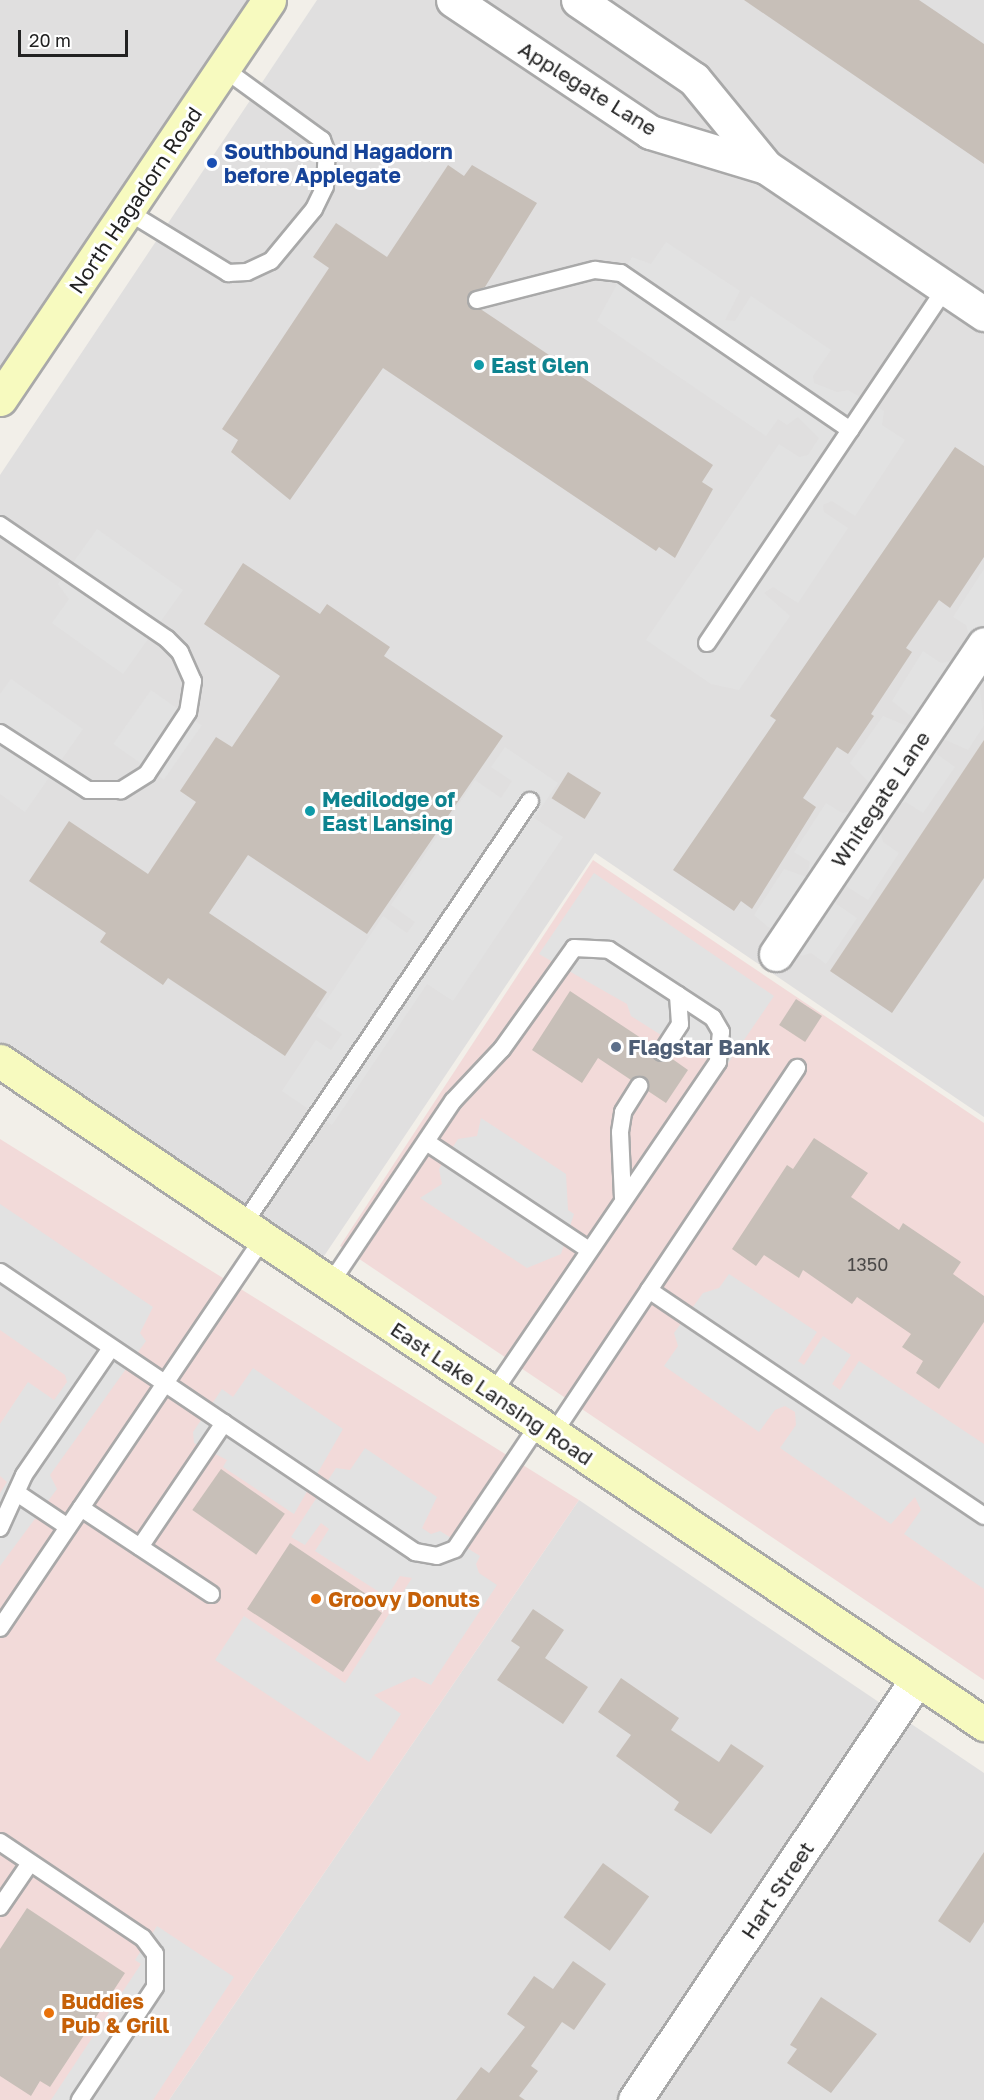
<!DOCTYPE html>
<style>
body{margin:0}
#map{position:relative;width:984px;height:2100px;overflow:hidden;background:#f2efe9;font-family:"Golos Text",sans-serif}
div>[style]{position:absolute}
.residential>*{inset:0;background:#e0dfdf}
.commercial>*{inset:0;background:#f2dad9}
.parking>*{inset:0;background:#e2e2e2;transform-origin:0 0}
.building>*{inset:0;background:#c7bfb8;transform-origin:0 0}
.roads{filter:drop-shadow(2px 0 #a9a9a9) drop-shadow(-2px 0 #a9a9a9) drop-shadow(0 2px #a9a9a9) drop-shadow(0 -2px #a9a9a9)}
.lane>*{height:16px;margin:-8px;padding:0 8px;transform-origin:8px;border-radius:8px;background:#fff}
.street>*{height:33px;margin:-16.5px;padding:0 16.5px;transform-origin:16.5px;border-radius:16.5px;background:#fff}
.secondary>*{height:33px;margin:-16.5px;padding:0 16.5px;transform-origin:16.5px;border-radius:16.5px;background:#f7fabf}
.dots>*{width:16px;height:16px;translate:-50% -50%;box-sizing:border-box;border:3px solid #fff;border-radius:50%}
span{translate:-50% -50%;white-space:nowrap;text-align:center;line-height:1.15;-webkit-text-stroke:6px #fff;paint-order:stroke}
.number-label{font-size:18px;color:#4b4948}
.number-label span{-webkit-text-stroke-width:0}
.street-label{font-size:21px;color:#222}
.transit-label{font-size:21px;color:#164399;font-weight:700}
.left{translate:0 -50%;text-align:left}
.culture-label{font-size:21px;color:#0d838f;font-weight:700}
.service-label{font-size:21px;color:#4e5e75;font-weight:700}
.food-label{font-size:21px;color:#c56008;font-weight:700}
.scale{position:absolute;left:18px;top:30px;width:110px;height:27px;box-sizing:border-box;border:3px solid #222;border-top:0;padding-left:8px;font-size:18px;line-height:21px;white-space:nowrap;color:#222;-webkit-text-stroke:4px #fff;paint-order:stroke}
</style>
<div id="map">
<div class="residential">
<div style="clip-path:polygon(0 0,269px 0,0 399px)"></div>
<div style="clip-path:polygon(317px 0,984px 0,984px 1117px,595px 853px,318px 1265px,0 1056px,0 475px)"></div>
<div style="clip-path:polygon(579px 1500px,984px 1773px,984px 2100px,169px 2100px)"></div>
</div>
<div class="commercial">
<div style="clip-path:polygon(593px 860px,984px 1123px,984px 1680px,340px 1246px)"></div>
<div style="clip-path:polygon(0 1139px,579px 1500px,169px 2100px,0 2100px)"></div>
</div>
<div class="parking">
<div style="clip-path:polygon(666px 242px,740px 291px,725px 320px,735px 321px,751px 296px,831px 350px,813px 376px,814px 383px,837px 392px,848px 390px,884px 411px,882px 425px,905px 440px,855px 516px,832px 501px,823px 505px,824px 512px,848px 528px,798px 603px,773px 587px,764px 593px,790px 616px,739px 690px,711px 684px,646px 640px,779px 444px,799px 457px,808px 455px,819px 438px,798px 417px,787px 425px,778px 419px,766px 436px,597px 321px,632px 257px,651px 264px)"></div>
<div style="clip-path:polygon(97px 529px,183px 590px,123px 674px,52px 623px,69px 599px,58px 584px)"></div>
<div style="clip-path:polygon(984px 569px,984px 673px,979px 682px,984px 725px,968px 750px,941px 738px,935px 747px,938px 755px,955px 767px,923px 813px,906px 802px,896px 805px,880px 831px,883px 842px,899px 853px,868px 900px,846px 886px,839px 888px,835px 903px,857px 918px,826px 964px,811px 953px,802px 956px,754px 915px,784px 869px,807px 877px,810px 862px,794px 852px,826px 803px,842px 813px,851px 811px,869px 782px,850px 763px,883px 716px,907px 726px,912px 717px,892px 701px,923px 651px,941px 663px,951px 661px,969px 635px,966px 625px,953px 617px)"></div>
<div style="clip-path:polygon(11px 679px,83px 729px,25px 812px,0 794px,0 694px)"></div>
<div style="left:151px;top:690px;width:62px;height:66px;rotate:35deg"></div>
<div style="clip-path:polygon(505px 747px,558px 783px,534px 818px,563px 837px,453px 1001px,427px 984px,332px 1125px,282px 1091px,316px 1040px,331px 1050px,342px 1034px,316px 1016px,383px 916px,407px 933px,415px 922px,391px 905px,475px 780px,501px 798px,512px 781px,491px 767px)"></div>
<div style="clip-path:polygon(594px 873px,774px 996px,725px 1068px,703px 1047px,691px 1054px,631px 1016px,627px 1004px,539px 954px)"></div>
<div style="clip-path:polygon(481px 1118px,566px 1174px,568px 1210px,574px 1214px,561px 1254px,527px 1268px,420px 1198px,442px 1184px,439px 1169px,458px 1139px,477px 1136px)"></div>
<div style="clip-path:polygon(0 1204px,153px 1307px,140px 1333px,146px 1341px,50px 1475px,57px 1489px,0 1566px,0 1493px,7px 1482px,0 1476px,0 1424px,28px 1382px,54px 1400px,67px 1382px,65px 1375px,0 1330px)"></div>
<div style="clip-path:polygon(729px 1274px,817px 1332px,798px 1361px,804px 1365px,823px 1336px,851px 1355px,832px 1384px,840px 1390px,859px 1361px,984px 1444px,984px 1589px,904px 1534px,921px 1510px,915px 1497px,891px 1524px,780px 1448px,796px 1425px,795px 1412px,785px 1406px,775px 1410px,759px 1432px,664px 1366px,678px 1346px,674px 1333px,703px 1293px,719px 1288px)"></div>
<div style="clip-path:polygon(253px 1368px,343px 1429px,294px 1514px,223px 1467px,227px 1460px,194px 1443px,193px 1432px,222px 1389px,233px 1397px)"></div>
<div style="clip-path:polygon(365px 1448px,437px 1497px,422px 1528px,431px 1534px,440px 1531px,480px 1556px,476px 1564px,479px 1573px,497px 1585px,431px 1685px,414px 1677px,374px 1695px,401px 1714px,369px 1762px,215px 1660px,244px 1616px,345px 1683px,412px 1578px,400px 1576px,387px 1597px,315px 1551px,329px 1529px,321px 1523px,305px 1545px,291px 1537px,336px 1468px,350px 1470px)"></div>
<div style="clip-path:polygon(157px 1926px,234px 1977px,153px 2100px,51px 2100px,141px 1964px,135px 1960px)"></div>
</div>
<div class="building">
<div style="clip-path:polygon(744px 0,919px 0,984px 44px,984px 164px)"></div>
<div style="clip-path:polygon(448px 165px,464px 176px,472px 165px,537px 203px,485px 287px,469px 293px,469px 307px,482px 310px,713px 465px,702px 482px,713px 489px,675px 558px,659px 547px,656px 551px,383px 368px,290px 500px,231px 452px,238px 440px,222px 429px,329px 268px,313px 257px,336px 223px,387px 257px)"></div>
<div style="clip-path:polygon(955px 447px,984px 466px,984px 557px,950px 608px,939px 600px,906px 648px,912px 652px,871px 714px,874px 716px,848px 754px,837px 747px,803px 798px,816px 807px,752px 909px,741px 901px,734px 911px,673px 870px,776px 720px,770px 716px)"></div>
<div style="clip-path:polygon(243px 563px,320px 614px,327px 604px,390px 647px,384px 656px,503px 736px,367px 934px,248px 855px,209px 913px,327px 992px,285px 1056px,168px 978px,163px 985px,100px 942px,106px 933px,29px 881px,69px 821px,148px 874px,196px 802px,180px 791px,216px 737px,232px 747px,280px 676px,204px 624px)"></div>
<div style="clip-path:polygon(984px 740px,984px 878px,892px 1013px,830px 971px)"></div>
<div style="left:568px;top:772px;width:39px;height:31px;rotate:32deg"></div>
<div style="clip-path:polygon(570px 991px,653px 1046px,656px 1060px,671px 1058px,688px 1070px,666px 1103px,648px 1091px,645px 1077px,631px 1080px,598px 1058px,582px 1083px,532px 1050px)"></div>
<div style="left:796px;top:999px;width:31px;height:31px;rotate:33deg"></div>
<div style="clip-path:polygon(814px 1138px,868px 1173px,851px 1197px,899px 1230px,903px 1223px,961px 1262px,953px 1274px,984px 1296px,984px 1322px,939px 1389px,916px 1373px,923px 1361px,902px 1347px,911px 1334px,857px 1297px,852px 1304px,803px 1270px,799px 1278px,764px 1255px,756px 1266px,732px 1249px,787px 1165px,793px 1169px)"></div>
<div style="left:221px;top:1469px;width:78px;height:50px;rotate:35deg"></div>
<div style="clip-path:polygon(290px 1543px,369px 1596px,365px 1601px,382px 1613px,343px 1672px,247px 1609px)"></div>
<div style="clip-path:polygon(533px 1609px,564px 1630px,545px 1658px,588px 1687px,563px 1724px,497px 1680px,520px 1647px,511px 1641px)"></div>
<div style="clip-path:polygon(621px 1678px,679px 1718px,671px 1730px,719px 1762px,731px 1744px,764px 1766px,711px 1834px,674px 1810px,679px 1802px,616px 1756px,631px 1735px,598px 1712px)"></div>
<div style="clip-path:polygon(984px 1852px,984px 1922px,970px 1943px,938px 1921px)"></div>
<div style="left:603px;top:1863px;width:57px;height:67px;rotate:36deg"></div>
<div style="clip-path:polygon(27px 1908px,125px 1973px,50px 2087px,40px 2081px,31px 2096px,0 2076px,0 1949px)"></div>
<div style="clip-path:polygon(573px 1961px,606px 1984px,574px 2030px,562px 2022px,531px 2066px,538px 2071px,519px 2096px,525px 2100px,456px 2100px,481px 2067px,489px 2073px,525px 2027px,507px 2014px,534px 1976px,553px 1989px)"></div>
<div style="clip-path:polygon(821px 1997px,877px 2034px,831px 2093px,787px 2063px,797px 2049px,790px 2045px)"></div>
</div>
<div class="roads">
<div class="lane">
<div style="left:127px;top:211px;width:119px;rotate:31.5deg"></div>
<div style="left:228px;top:273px;width:19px;rotate:-3deg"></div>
<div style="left:247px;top:272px;width:26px;rotate:-25deg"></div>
<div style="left:271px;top:261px;width:67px;rotate:-50.4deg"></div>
<div style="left:314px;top:209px;width:25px;rotate:-64deg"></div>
<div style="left:325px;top:186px;width:33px;rotate:-87deg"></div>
<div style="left:327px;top:153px;width:14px;rotate:-111deg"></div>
<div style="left:322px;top:140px;width:122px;rotate:-144deg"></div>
<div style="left:477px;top:300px;width:122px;rotate:-14.3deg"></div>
<div style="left:595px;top:270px;width:26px;rotate:7deg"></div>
<div style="left:621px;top:273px;width:278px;rotate:34.4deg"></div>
<div style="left:0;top:525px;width:202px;rotate:34.3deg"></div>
<div style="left:167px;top:639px;width:18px;rotate:45deg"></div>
<div style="left:180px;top:652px;width:32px;rotate:66deg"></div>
<div style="left:193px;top:681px;width:31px;rotate:99deg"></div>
<div style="left:188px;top:712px;width:74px;rotate:123.5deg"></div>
<div style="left:147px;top:774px;width:31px;rotate:148deg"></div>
<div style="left:121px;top:790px;width:33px;rotate:180deg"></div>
<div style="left:88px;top:790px;width:105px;rotate:-147.1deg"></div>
<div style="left:707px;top:643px;width:428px;rotate:-56.1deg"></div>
<div style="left:662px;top:1052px;width:33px;rotate:-57deg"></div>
<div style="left:680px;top:1024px;width:29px;rotate:-94deg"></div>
<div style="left:428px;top:1143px;width:193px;rotate:33.6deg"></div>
<div style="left:623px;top:1198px;width:66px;rotate:-92.6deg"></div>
<div style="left:620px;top:1132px;width:20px;rotate:-81deg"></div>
<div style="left:623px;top:1112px;width:31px;rotate:-58deg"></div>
<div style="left:243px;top:1225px;width:512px;rotate:-55.91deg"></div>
<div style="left:0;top:1272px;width:501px;rotate:34.01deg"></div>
<div style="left:415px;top:1552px;width:22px;rotate:10deg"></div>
<div style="left:437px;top:1556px;width:19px;rotate:-21deg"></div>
<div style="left:455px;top:1549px;width:151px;rotate:-56.1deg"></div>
<div style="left:330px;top:1284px;width:220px;rotate:-56.1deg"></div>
<div style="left:453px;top:1101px;width:71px;rotate:-46.7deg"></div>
<div style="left:502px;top:1049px;width:124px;rotate:-54.5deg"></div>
<div style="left:574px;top:948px;width:35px;rotate:3deg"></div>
<div style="left:609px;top:950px;width:82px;rotate:33.1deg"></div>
<div style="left:678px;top:995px;width:42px;rotate:33.3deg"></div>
<div style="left:713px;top:1018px;width:16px;rotate:60deg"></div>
<div style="left:721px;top:1032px;width:30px;rotate:96deg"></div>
<div style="left:718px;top:1062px;width:400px;rotate:124.2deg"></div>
<div style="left:649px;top:1290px;width:267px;rotate:-56.3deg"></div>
<div style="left:553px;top:1434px;width:173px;rotate:-56.3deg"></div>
<div style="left:649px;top:1290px;width:404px;rotate:34deg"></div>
<div style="left:17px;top:1493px;width:61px;rotate:33.7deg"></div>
<div style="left:81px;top:1508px;width:156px;rotate:33.5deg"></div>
<div style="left:0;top:1528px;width:58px;rotate:-65.6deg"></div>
<div style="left:24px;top:1475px;width:154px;rotate:-55.6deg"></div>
<div style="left:140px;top:1547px;width:150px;rotate:-55.9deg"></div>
<div style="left:0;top:1628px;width:470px;rotate:-56deg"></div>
<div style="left:0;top:1842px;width:172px;rotate:33.9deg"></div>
<div style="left:143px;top:1938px;width:20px;rotate:53deg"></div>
<div style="left:155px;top:1954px;width:33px;rotate:90deg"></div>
<div style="left:155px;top:1987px;width:136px;rotate:123.6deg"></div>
<div style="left:0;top:1907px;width:53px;rotate:-55.7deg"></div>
</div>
<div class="street">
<div style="left:453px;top:0;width:237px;rotate:33.8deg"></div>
<div style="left:650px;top:132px;width:121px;rotate:16.8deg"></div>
<div style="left:578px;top:0;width:140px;rotate:34.3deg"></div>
<div style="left:694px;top:79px;width:114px;rotate:50.7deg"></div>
<div style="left:766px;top:167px;width:263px;rotate:34deg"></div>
<div style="left:776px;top:954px;width:373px;rotate:-56.1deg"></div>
<div style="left:635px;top:2100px;width:507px;rotate:-56.18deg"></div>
</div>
<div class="secondary">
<div style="left:0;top:399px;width:481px;rotate:-56deg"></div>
<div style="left:0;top:1061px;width:1187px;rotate:33.97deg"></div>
</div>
</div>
<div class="dots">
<div style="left:212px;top:163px;background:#1a4fb4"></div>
<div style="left:479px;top:365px;background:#0f9aa8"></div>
<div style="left:310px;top:811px;background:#0f9aa8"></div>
<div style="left:616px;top:1047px;background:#5c6f8a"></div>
<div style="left:316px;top:1599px;background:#e8710a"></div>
<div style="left:49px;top:2013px;background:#e8710a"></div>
</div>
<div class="number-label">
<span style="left:868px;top:1264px">1350</span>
</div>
<div class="street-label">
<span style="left:588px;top:88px;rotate:32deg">Applegate Lane</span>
<span style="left:135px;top:200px;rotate:-56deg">North Hagadorn Road</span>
<span style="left:880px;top:799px;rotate:-56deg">Whitegate Lane</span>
<span style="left:492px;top:1393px;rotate:34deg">East Lake Lansing Road</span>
<span style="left:777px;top:1890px;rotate:-56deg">Hart Street</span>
</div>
<div class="transit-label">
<span class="left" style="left:224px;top:163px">Southbound Hagadorn<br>before Applegate</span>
</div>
<div class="culture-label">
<span class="left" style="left:491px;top:365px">East Glen</span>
<span class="left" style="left:322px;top:811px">Medilodge of<br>East Lansing</span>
</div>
<div class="service-label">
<span class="left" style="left:628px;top:1047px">Flagstar Bank</span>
</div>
<div class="food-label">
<span class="left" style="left:328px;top:1599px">Groovy Donuts</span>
<span class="left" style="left:61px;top:2013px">Buddies<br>Pub &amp; Grill</span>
</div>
<div class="scale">20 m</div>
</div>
